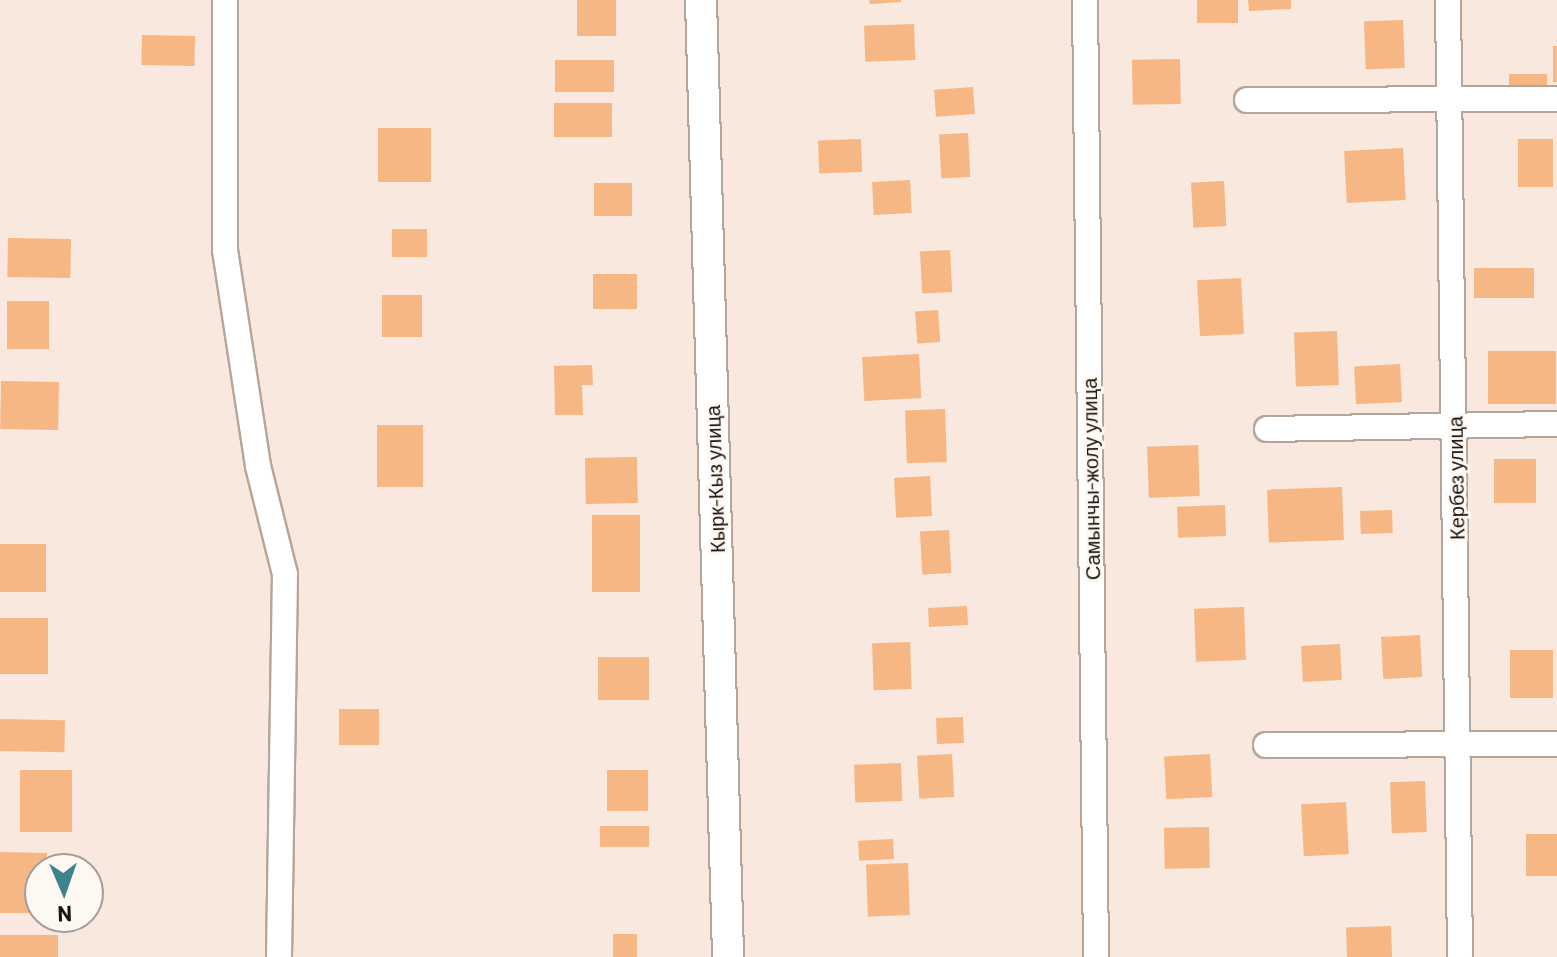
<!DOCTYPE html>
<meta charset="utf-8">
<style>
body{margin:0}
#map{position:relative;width:1557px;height:957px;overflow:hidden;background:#f8e8dd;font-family:Barlow,sans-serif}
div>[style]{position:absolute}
.building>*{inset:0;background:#f7b784;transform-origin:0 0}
.roads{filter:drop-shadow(2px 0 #b5a69b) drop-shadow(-2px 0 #b5a69b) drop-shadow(0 2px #b5a69b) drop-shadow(0 -2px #b5a69b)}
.minor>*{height:24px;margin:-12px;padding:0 12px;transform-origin:12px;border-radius:12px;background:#fff}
.tertiary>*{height:30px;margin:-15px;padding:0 15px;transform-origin:15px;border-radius:15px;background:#fff}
span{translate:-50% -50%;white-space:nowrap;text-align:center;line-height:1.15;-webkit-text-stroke:6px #fef8f3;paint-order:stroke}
.street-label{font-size:20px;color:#1a1511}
.north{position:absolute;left:24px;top:853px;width:80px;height:80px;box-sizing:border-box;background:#fef8f3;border:2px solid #a39d99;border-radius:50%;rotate:178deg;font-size:22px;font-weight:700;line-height:32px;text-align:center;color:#1a1511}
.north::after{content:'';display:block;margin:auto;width:28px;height:36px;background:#3d838e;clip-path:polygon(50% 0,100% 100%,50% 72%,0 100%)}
</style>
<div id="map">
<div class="building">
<div style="left:577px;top:0;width:39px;height:36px"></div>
<div style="clip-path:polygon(869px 0,901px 0,901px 2px,870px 4px)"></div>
<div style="left:1197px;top:0;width:41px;height:23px"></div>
<div style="clip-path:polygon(1248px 0,1291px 0,1291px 9px,1249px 11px)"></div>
<div style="left:1403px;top:20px;width:48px;height:39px;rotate:88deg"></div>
<div style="left:914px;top:24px;width:36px;height:50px;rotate:88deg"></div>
<div style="left:142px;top:35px;width:53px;height:30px;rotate:1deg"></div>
<div style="left:1553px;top:46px;width:4px;height:36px"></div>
<div style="left:1180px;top:59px;width:45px;height:48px;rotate:89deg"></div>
<div style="left:614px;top:60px;width:32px;height:59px;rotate:90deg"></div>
<div style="left:1547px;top:74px;width:14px;height:38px;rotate:90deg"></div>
<div style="left:973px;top:87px;width:27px;height:39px;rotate:86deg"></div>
<div style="left:612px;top:103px;width:34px;height:58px;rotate:90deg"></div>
<div style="left:378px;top:128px;width:53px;height:54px"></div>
<div style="left:968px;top:133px;width:44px;height:29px;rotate:87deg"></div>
<div style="left:861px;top:139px;width:33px;height:43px;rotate:88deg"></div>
<div style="left:1518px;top:139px;width:35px;height:48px"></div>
<div style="left:1403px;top:148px;width:52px;height:59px;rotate:87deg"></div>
<div style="left:910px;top:180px;width:33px;height:38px;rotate:87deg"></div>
<div style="left:1224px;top:181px;width:45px;height:33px;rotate:87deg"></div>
<div style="left:632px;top:183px;width:33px;height:38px;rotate:90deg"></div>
<div style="left:392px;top:229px;width:35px;height:28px"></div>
<div style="left:8px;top:238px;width:63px;height:39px;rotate:1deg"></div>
<div style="left:950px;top:250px;width:42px;height:30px;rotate:87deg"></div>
<div style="left:1474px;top:268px;width:60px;height:30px"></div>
<div style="left:593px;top:274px;width:44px;height:35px"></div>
<div style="left:1241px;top:278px;width:56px;height:44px;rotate:87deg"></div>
<div style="left:382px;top:295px;width:40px;height:42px"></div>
<div style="left:7px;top:301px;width:42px;height:48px"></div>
<div style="left:938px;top:310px;width:32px;height:23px;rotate:86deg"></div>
<div style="left:1337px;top:331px;width:54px;height:43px;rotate:88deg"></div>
<div style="left:1556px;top:351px;width:53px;height:68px;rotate:90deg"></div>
<div style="left:919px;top:354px;width:44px;height:57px;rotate:87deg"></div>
<div style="left:1400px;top:364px;width:38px;height:46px;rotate:87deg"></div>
<div style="clip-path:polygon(592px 365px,593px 385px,582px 385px,583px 415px,555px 415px,554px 366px)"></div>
<div style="left:1px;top:381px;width:58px;height:48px;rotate:1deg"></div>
<div style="left:945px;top:409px;width:53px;height:40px;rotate:88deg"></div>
<div style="left:377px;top:425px;width:46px;height:62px"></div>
<div style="left:1198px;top:445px;width:51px;height:51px;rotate:88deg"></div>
<div style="left:637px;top:457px;width:46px;height:52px;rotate:89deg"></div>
<div style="left:1494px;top:459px;width:42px;height:44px"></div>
<div style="left:930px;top:476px;width:40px;height:36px;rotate:87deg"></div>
<div style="left:1342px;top:487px;width:53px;height:75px;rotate:88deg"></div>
<div style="left:1225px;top:505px;width:31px;height:48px;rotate:88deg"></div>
<div style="left:1392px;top:510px;width:23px;height:32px;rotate:88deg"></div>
<div style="left:592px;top:515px;width:48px;height:77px"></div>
<div style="left:949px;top:530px;width:43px;height:29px;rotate:87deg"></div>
<div style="left:0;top:544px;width:46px;height:48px"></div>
<div style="left:967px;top:606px;width:19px;height:39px;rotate:87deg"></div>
<div style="left:1244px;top:607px;width:53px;height:50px;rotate:88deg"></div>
<div style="left:0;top:618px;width:48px;height:56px"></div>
<div style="left:1420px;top:635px;width:42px;height:39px;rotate:87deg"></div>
<div style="left:910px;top:642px;width:47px;height:38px;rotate:88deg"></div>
<div style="left:1340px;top:644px;width:36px;height:39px;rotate:87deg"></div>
<div style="left:1510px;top:650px;width:43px;height:48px"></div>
<div style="left:598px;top:657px;width:51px;height:43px"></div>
<div style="left:379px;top:709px;width:36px;height:40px;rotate:90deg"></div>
<div style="left:963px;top:717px;width:26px;height:27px;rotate:88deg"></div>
<div style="left:0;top:719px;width:65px;height:32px;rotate:1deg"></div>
<div style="left:952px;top:754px;width:43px;height:35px;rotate:87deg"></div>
<div style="left:1210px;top:754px;width:43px;height:46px;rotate:87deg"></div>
<div style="left:901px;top:763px;width:38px;height:47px;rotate:88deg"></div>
<div style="left:20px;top:770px;width:52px;height:62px"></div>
<div style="left:607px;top:770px;width:41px;height:41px"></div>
<div style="left:1425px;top:781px;width:51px;height:35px;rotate:88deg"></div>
<div style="left:1346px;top:802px;width:52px;height:45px;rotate:87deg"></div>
<div style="left:649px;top:826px;width:21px;height:49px;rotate:90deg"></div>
<div style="left:1209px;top:827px;width:41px;height:45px;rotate:89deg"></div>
<div style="left:1526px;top:834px;width:31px;height:42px"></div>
<div style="left:893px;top:839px;width:20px;height:35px;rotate:87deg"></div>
<div style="clip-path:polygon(0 852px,47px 853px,40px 913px,0 913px)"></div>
<div style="left:908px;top:863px;width:52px;height:42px;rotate:88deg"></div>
<div style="left:1391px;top:926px;width:31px;height:45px;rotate:88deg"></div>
<div style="left:637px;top:934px;width:23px;height:24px;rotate:90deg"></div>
<div style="left:0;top:935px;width:58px;height:22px"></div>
</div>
<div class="roads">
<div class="minor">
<div style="left:225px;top:0;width:250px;rotate:90deg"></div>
<div style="left:225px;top:250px;width:219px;rotate:81.3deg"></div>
<div style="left:258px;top:466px;width:111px;rotate:76deg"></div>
<div style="left:285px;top:574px;width:383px;rotate:90.9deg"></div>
<div style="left:1085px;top:0;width:957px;rotate:89.34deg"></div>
<div style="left:1448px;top:0;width:957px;rotate:89.28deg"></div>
<div style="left:1247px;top:100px;width:310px;rotate:-0.2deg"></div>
<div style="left:1267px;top:429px;width:290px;rotate:-1deg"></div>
<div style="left:1266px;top:745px;width:291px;rotate:-0.2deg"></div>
</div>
<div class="tertiary">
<div style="left:701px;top:0;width:957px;rotate:88.38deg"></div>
</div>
</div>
<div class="street-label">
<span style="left:1456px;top:478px;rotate:-91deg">Кербез улица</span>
<span style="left:715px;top:479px;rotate:-92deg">Кырк-Кыз улица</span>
<span style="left:1091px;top:479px;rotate:-91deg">Самынчы-жолу улица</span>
</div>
<div class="north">N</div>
</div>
